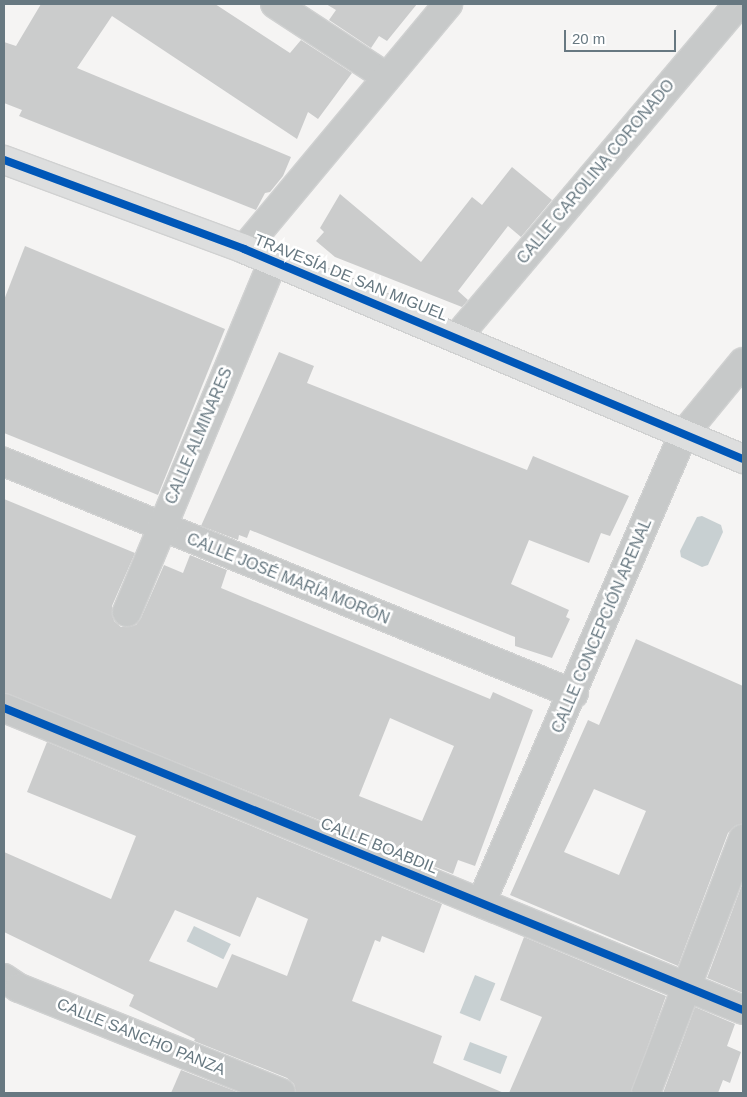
<!DOCTYPE html>
<meta charset="utf-8">
<style>
body{margin:0}
#map{position:relative;width:747px;height:1097px;overflow:hidden;background:#f5f4f3;font-family:Arial,sans-serif}
div>[style]{position:absolute}
.water>*{inset:0;background:#c8d0d2;transform-origin:0 0}
.building>*{inset:0;background:#cbcccc}
.roads{filter:drop-shadow(1px 0 #d0d1d1) drop-shadow(-1px 0 #d0d1d1) drop-shadow(0 1px #d0d1d1) drop-shadow(0 -1px #d0d1d1)}
.street>*{height:28px;margin:-14px;padding:0 14px;transform-origin:14px;border-radius:14px;background:#c7c9c9}
.secondary>*{height:28px;margin:-14px;padding:0 14px;transform-origin:14px;border-radius:14px;background:#dddede}
.cycleway>*{height:8px;margin:-4px;padding:0 4px;transform-origin:4px;border-radius:4px;background:#0057b8}
span{translate:-50% -50%;white-space:nowrap;text-align:center;line-height:1.15;-webkit-text-stroke:5px #fff;paint-order:stroke}
.street-label{font-size:16px;color:#677881}
.frame{position:absolute;inset:0;border:5px solid #677881;pointer-events:none}
.scale{position:absolute;left:564px;top:30px;width:112px;height:22px;box-sizing:border-box;border:2px solid #677881;border-top:0;padding-left:6px;font-size:15px;line-height:18px;white-space:nowrap;color:#677881;-webkit-text-stroke:4px #fff;paint-order:stroke}
</style>
<div id="map">
<div class="water">
<div style="clip-path:polygon(702px 516px,721px 525px,723px 532px,708px 565px,702px 567px,681px 557px,680px 551px,697px 517px)"></div>
<div style="left:194px;top:926px;width:41px;height:17px;rotate:26deg"></div>
<div style="left:475px;top:975px;width:22px;height:41px;rotate:22deg"></div>
<div style="left:470px;top:1042px;width:40px;height:19px;rotate:21deg"></div>
</div>
<div class="building">
<div style="clip-path:polygon(41px 4px,215px 4px,290px 53px,301px 40px,352px 73px,318px 119px,308px 112px,297px 139px,112px 16px,77px 68px,291px 157px,283px 176px,270px 192px,265px 193px,256px 210px,19px 116px,22px 110px,4px 103px,4px 42px,16px 46px)"></div>
<div style="clip-path:polygon(326px 4px,417px 4px,387px 41px,379px 36px,371px 48px,329px 20px,336px 10px)"></div>
<div style="clip-path:polygon(512px 167px,552px 200px,521px 237px,508px 226px,458px 291px,468px 300px,462px 307px,335px 257px,316px 241px,324px 232px,320px 228px,340px 194px,421px 262px,472px 197px,482px 205px)"></div>
<div style="clip-path:polygon(25px 246px,225px 329px,158px 495px,4px 433px,4px 300px)"></div>
<div style="clip-path:polygon(279px 352px,314px 366px,307px 383px,527px 470px,533px 456px,629px 496px,610px 536px,601px 533px,589px 563px,529px 540px,511px 584px,569px 610px,566px 617px,570px 619px,552px 658px,515px 646px,515px 637px,250px 530px,247px 538px,239px 535px,238px 540px,201px 526px)"></div>
<div style="clip-path:polygon(evenodd,4px 499px,135px 553px,112px 606px,114px 621px,121px 627px,136px 625px,141px 618px,164px 565px,183px 573px,190px 555px,227px 570px,221px 588px,490px 699px,493px 692px,533px 710px,475px 866px,458px 860px,453px 874px,4px 693px,4px 499px,390px 718px,454px 746px,422px 821px,359px 796px,390px 718px)"></div>
<div style="clip-path:polygon(evenodd,636px 639px,743px 686px,743px 824px,734px 827px,728px 833px,678px 966px,510px 895px,588px 720px,599px 725px,636px 639px,594px 789px,646px 811px,619px 875px,564px 852px,594px 789px)"></div>
<div style="clip-path:polygon(evenodd,47px 742px,442px 904px,424px 953px,382px 936px,380px 942px,375px 940px,352px 1001px,442px 1036px,433px 1063px,504px 1093px,296px 1093px,294px 1084px,287px 1078px,194px 1041px,195px 1039px,129px 1006px,134px 995px,4px 932px,4px 852px,111px 899px,136px 836px,27px 792px,47px 742px,257px 897px,308px 919px,287px 976px,232px 954px,217px 988px,149px 961px,175px 910px,240px 937px,257px 897px)"></div>
<div style="clip-path:polygon(743px 882px,743px 993px,707px 978px)"></div>
<div style="clip-path:polygon(524px 937px,666px 996px,631px 1093px,509px 1093px,542px 1017px,500px 1000px)"></div>
<div style="clip-path:polygon(695px 1007px,735px 1024px,727px 1046px,741px 1052px,730px 1083px,723px 1080px,718px 1093px,663px 1093px)"></div>
<div style="clip-path:polygon(181px 1070px,240px 1093px,171px 1093px)"></div>
</div>
<div class="roads">
<div class="street">
<div style="left:275px;top:4px;width:131px;rotate:33.2deg"></div>
<div style="left:244px;top:249px;width:319px;rotate:-50.2deg"></div>
<div style="left:457px;top:337px;width:432px;rotate:-49.8deg"></div>
<div style="left:4px;top:462px;width:615px;rotate:22.15deg"></div>
<div style="left:127px;top:612px;width:380px;rotate:-67.4deg"></div>
<div style="left:4px;top:708px;width:798px;rotate:22.23deg"></div>
<div style="left:481px;top:903px;width:510px;rotate:-66.65deg"></div>
<div style="left:683px;top:435px;width:94px;rotate:-50.6deg"></div>
<div style="left:4px;top:978px;width:18px;rotate:34deg"></div>
<div style="left:19px;top:988px;width:282px;rotate:21.8deg"></div>
<div style="left:646px;top:1093px;width:272px;rotate:-69.1deg"></div>
</div>
<div class="secondary">
<div style="left:4px;top:160px;width:256px;rotate:20.3deg"></div>
<div style="left:244px;top:249px;width:541px;rotate:22.82deg"></div>
</div>
</div>
<div class="cycleway">
<div style="left:4px;top:160px;width:256px;rotate:20.3deg"></div>
<div style="left:244px;top:249px;width:541px;rotate:22.82deg"></div>
<div style="left:4px;top:708px;width:798px;rotate:22.23deg"></div>
</div>
<div class="street-label">
<span style="left:596px;top:172px;rotate:-50deg">CALLE CAROLINA CORONADO</span>
<span style="left:351px;top:278px;rotate:22deg">TRAVESÍA DE SAN MIGUEL</span>
<span style="left:199px;top:436px;rotate:-67deg">CALLE ALMINARES</span>
<span style="left:288px;top:579px;rotate:22deg">CALLE JOSÉ MARÍA MORÓN</span>
<span style="left:602px;top:626px;rotate:-67deg">CALLE CONCEPCIÓN ARENAL</span>
<span style="left:379px;top:846px;rotate:22deg">CALLE BOABDIL</span>
<span style="left:141px;top:1037px;rotate:22deg">CALLE SANCHO PANZA</span>
</div>
<div class="frame"></div>
<div class="scale">20 m</div>
</div>
